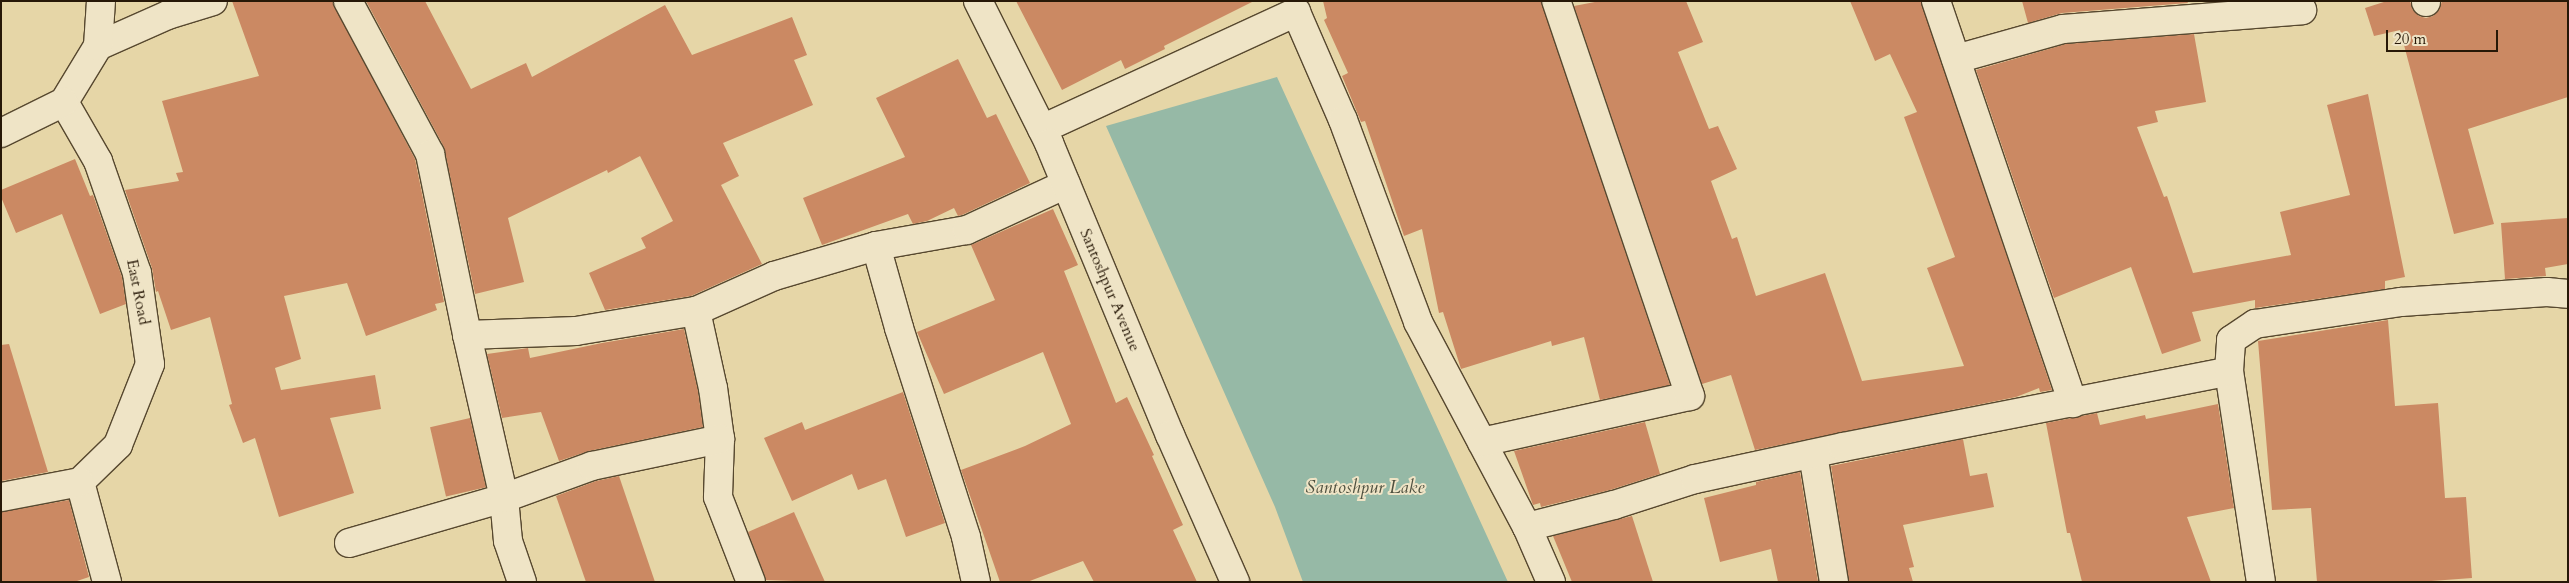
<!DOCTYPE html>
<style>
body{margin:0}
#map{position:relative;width:2569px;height:583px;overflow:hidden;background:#e6d6a7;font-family:Cardo,serif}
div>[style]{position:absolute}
.water>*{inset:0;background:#96b9a6}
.building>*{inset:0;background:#cb8963;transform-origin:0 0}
.roads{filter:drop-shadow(1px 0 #57482f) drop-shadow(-1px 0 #57482f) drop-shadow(0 1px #57482f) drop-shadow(0 -1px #57482f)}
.street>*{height:28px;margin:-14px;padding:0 14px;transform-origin:14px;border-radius:14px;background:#efe4c6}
.secondary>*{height:28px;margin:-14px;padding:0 14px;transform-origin:14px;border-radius:14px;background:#efe4c6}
span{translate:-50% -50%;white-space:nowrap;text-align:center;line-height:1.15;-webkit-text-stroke:4px #efe4c6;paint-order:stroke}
.street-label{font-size:16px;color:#271807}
.water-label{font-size:18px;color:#4e503f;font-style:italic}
.frame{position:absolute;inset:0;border:2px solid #271807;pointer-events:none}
.scale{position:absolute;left:2386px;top:30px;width:112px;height:22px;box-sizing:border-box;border:2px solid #271807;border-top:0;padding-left:6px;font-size:15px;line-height:18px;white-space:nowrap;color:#271807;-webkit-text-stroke:4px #efe4c6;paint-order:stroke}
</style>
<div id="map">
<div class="water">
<div style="clip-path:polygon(1277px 77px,1417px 383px,1508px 582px,1303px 582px,1275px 507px,1106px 126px)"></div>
</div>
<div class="building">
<div style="clip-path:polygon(232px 1px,332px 1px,415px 159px,444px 302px,435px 304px,437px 310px,366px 336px,347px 283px,284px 296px,301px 359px,275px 368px,281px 390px,375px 375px,381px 409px,330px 418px,354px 493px,279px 517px,255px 438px,243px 443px,229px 405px,232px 404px,210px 317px,171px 330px,158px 291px,156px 292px,152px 268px,125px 190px,179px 181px,176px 173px,183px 172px,162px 101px,259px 76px)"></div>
<div style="clip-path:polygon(366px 1px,425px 1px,471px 89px,526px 63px,532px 77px,665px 5px,692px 55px,792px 17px,807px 55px,794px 60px,813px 105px,723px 143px,739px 176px,721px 185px,762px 264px,691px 296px,605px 310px,589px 273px,646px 248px,641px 238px,673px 221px,640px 156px,608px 173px,607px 170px,508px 218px,524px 282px,475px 294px,444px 147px)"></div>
<div style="clip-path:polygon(1016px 1px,1254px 1px,1164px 46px,1165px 49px,1125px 69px,1121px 60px,1062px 90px)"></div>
<div style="clip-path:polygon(1323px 1px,1541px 1px,1670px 385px,1600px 400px,1584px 337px,1552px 346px,1551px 341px,1461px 369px,1443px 312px,1439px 313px,1422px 229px,1404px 236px,1365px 121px,1361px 122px,1342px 76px,1348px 73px,1324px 20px,1327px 18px)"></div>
<div style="clip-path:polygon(1600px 1px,1686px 1px,1703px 42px,1678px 52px,1709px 129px,1718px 126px,1737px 169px,1711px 181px,1732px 239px,1737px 237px,1756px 296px,1825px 273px,1862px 381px,1964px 366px,1927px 268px,1955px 257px,1904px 117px,1917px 112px,1890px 54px,1875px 61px,1850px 1px,1921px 1px,2052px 390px,2040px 392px,2039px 388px,2016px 397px,1755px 450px,1731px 375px,1702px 384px,1574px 6px)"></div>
<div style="clip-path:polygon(2022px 1px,2187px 1px,2188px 3px,2062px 13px,2028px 23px)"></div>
<div style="clip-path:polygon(2387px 1px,2410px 1px,2413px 10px,2419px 16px,2426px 18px,2433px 16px,2439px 10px,2442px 1px,2568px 1px,2568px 97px,2468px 129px,2494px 224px,2454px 234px,2400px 30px,2374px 36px,2365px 8px)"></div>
<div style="clip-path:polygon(2194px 34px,2206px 102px,2155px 111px,2158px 122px,2137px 127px,2164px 197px,2167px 196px,2193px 273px,2291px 255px,2280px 212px,2350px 195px,2327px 105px,2368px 94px,2405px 277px,2385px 281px,2385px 289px,2255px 308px,2255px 300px,2192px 312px,2201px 341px,2162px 354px,2131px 267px,2054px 298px,1976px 70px,2066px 44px)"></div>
<div style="clip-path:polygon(958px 59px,987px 118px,996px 114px,1030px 183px,962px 215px,958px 216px,954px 208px,927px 221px,913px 224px,908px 214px,822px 245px,803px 198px,905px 157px,876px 98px)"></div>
<div style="clip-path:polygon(75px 159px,90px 196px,93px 195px,122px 277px,126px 304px,100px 314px,62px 214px,16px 233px,1px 197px,1px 190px)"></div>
<div style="clip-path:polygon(1053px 209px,1078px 265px,1064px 271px,1116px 403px,1127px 397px,1154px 455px,1152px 456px,1183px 525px,1173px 530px,1197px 582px,1094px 582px,1083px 561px,1027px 582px,1000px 582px,961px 470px,1025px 446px,1071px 424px,1043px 352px,944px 394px,917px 332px,995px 300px,971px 245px)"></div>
<div style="clip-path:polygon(2568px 218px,2568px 264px,2545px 268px,2546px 276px,2505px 279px,2501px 223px)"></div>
<div style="clip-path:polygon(2388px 320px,2395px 406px,2438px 403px,2445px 498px,2466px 497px,2472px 578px,2418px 582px,2317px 582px,2311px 508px,2272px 510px,2258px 341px)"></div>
<div style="clip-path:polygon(684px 329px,698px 391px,703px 427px,589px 451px,559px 461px,541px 412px,502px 418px,487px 354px,528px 348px,530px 358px,602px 343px)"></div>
<div style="clip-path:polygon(9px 344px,48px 472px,1px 481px,1px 345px)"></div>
<div style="clip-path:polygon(903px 392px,945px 523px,906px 537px,886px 479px,858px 490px,852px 474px,792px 501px,764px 438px,802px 422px,805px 430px)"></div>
<div style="clip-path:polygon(2218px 404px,2234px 508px,2187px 517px,2211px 582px,2082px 582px,2070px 533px,2067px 533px,2046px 423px,2097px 413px,2100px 425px,2145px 415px,2146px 419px)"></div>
<div style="left:470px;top:418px;width:71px;height:41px;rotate:77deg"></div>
<div style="clip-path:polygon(1645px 422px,1660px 474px,1610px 490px,1541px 507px,1540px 503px,1533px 505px,1514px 451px)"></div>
<div style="clip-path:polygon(1963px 439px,1970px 476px,1987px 473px,1994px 507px,1903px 525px,1914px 567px,1909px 568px,1913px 582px,1849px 582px,1831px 466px)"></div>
<div style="clip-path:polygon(1800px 472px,1818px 582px,1778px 582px,1771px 549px,1720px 562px,1704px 498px,1756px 485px,1756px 482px)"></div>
<div style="clip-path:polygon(619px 476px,655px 582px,586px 582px,556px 496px,596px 481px)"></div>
<div style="clip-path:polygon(69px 500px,89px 577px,74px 582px,1px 582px,1px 512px)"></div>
<div style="clip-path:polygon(794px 512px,825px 582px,766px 580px,748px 532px)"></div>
<div style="clip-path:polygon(1632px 516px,1653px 582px,1572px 582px,1553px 536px)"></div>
</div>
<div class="roads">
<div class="street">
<div style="left:348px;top:1px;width:174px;rotate:61.8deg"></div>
<div style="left:430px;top:154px;width:185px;rotate:78.4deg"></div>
<div style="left:467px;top:335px;width:109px;rotate:-2.1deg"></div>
<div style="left:576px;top:331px;width:122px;rotate:-9.5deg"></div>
<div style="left:696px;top:311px;width:85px;rotate:-24.2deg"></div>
<div style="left:774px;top:276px;width:106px;rotate:-16.4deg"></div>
<div style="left:876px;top:246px;width:92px;rotate:-10deg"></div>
<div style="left:967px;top:230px;width:109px;rotate:-24.9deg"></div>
<div style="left:1936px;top:1px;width:425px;rotate:71.2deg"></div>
<div style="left:2426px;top:1px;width:1px;rotate:90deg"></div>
<div style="left:98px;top:46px;width:77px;rotate:-23.9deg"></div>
<div style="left:168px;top:15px;width:47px;rotate:-17.3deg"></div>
<div style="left:1956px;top:59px;width:111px;rotate:-15.7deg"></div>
<div style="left:2063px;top:29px;width:240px;rotate:-4.5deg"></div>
<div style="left:64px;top:102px;width:68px;rotate:60deg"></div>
<div style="left:98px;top:161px;width:119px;rotate:70.8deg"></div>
<div style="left:137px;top:273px;width:92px;rotate:81.9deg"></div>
<div style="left:150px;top:364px;width:87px;rotate:111.6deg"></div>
<div style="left:118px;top:445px;width:53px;rotate:135.8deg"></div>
<div style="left:64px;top:102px;width:66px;rotate:-58.7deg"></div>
<div style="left:98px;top:46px;width:45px;rotate:-86.2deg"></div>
<div style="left:1042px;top:129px;width:280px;rotate:-24.7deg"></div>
<div style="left:1296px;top:12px;width:118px;rotate:66.5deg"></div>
<div style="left:1343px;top:120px;width:215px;rotate:69.6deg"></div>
<div style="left:1418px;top:322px;width:232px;rotate:62deg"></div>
<div style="left:1527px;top:527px;width:60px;rotate:66.4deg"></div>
<div style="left:1px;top:133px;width:70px;rotate:-26.2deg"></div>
<div style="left:876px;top:246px;width:85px;rotate:74.3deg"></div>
<div style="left:899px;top:328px;width:219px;rotate:72.2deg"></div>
<div style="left:966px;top:537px;width:46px;rotate:77.5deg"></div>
<div style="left:696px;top:311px;width:79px;rotate:77.6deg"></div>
<div style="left:713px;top:388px;width:51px;rotate:82.2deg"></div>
<div style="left:720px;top:439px;width:58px;rotate:92deg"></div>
<div style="left:718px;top:497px;width:91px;rotate:68.8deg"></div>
<div style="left:467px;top:335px;width:167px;rotate:77.2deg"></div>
<div style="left:504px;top:498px;width:43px;rotate:84.7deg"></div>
<div style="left:508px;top:541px;width:43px;rotate:71.1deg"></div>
<div style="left:2229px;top:371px;width:213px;rotate:81.4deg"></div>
<div style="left:1482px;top:442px;width:213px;rotate:-12.5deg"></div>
<div style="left:1690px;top:396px;width:417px;rotate:-108.7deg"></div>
<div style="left:1813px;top:454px;width:130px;rotate:80.7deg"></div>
<div style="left:80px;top:482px;width:104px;rotate:74.9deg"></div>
<div style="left:1px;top:497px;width:80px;rotate:-10.8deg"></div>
<div style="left:1527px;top:527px;width:90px;rotate:-14.2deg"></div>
<div style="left:1614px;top:505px;width:85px;rotate:-17.8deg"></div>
<div style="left:1695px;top:479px;width:151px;rotate:-12.2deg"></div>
<div style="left:1843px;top:447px;width:393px;rotate:-11.1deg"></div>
<div style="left:2229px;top:371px;width:31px;rotate:-86deg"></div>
<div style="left:2231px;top:340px;width:29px;rotate:-34deg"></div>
<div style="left:2255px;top:324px;width:148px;rotate:-8.6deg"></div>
<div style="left:2401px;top:302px;width:146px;rotate:-3.9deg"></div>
<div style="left:2547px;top:292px;width:21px;rotate:5deg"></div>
<div style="left:349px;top:543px;width:161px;rotate:-16.2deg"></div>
<div style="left:504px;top:498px;width:94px;rotate:-20deg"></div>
<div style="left:592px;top:466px;width:131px;rotate:-11.9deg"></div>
</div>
<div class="secondary">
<div style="left:978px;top:1px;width:159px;rotate:63.4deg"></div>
<div style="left:1049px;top:143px;width:316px;rotate:67.5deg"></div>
<div style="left:1170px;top:435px;width:161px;rotate:66.1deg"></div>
</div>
</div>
<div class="street-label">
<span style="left:1110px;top:290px;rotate:67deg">Santoshpur Avenue</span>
<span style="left:138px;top:292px;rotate:79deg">East Road</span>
</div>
<div class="water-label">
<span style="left:1365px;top:488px">Santoshpur Lake</span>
</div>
<div class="frame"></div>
<div class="scale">20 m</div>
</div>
